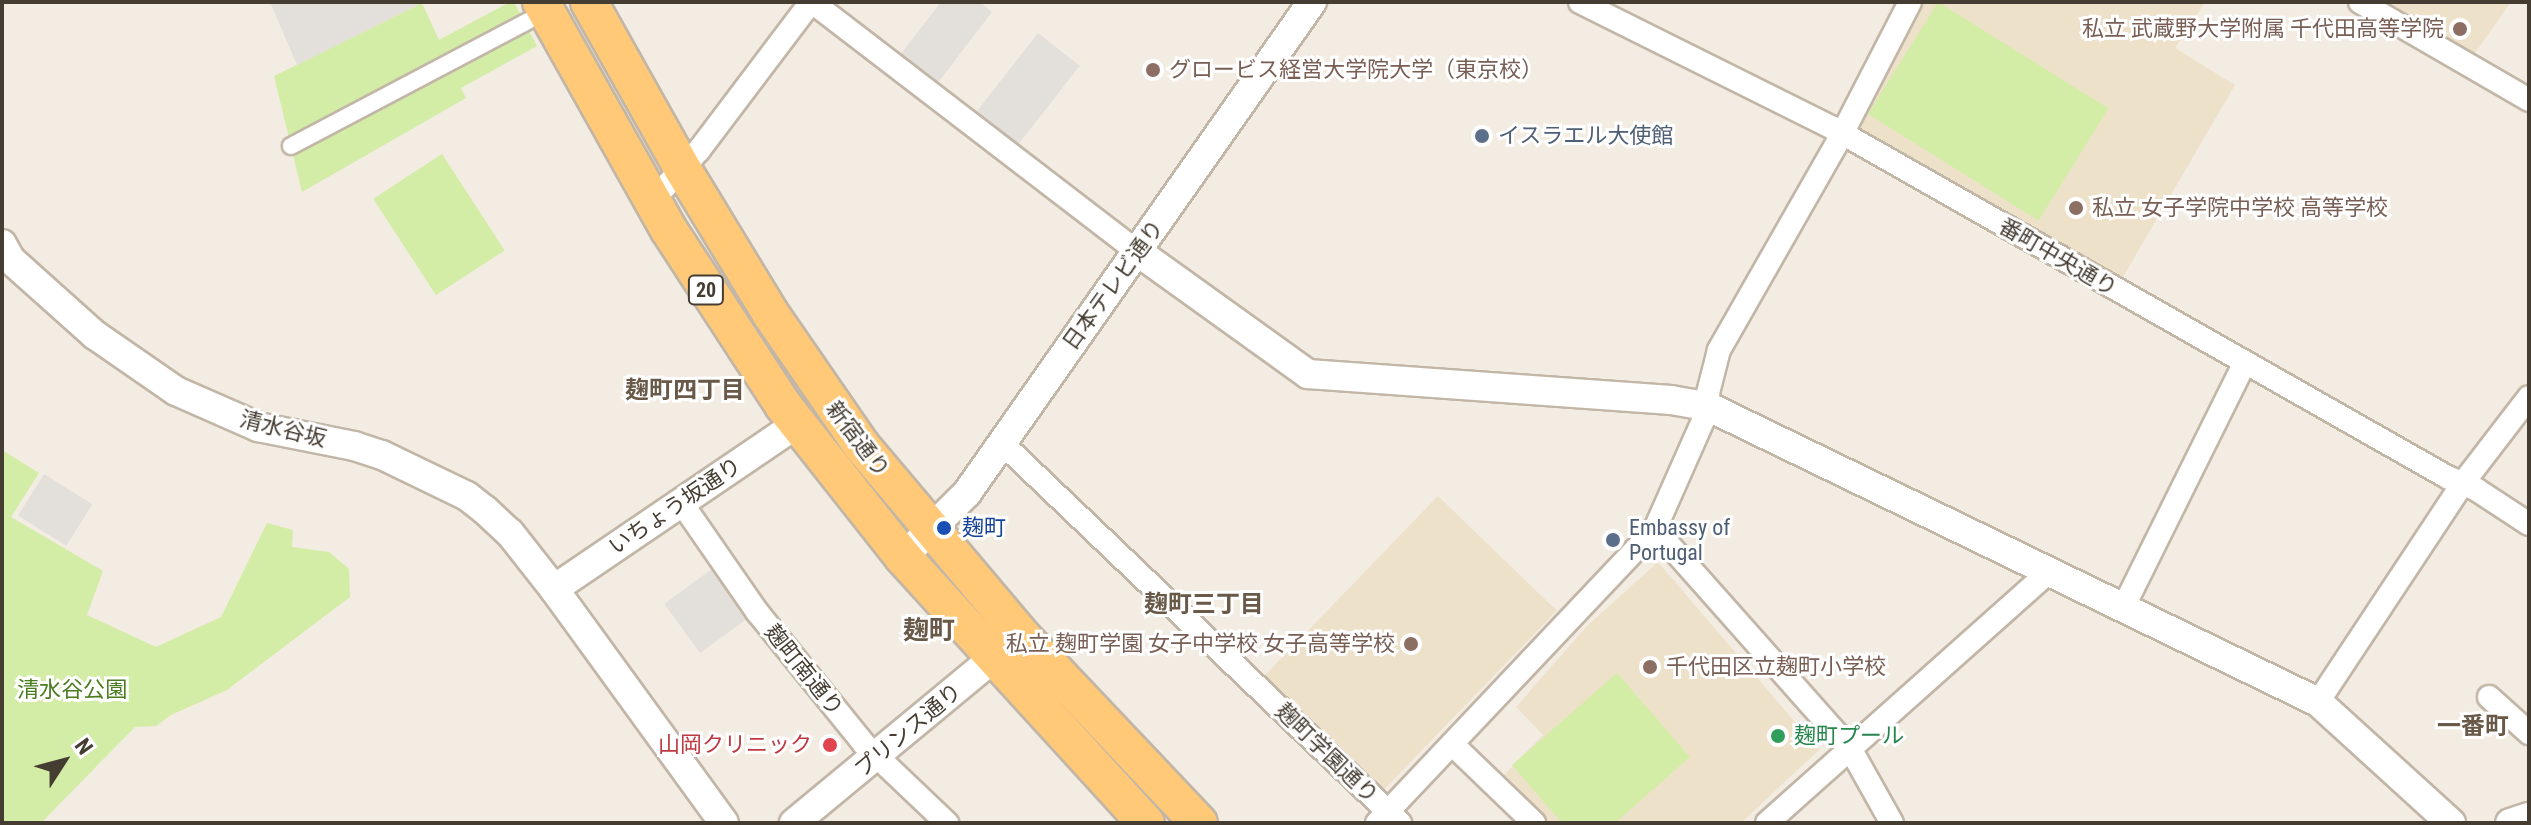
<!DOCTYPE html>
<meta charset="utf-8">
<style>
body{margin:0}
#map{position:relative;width:2531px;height:825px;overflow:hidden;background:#f3ece2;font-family:"Roboto Condensed","Noto Sans JP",sans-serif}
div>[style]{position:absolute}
.education>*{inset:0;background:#eee1ca;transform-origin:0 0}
.green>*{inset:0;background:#d3eca6;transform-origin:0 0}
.parking>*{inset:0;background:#e3dfdb;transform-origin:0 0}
.roads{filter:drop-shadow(2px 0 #c2b6a7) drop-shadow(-2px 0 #c2b6a7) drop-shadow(0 2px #c2b6a7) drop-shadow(0 -2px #c2b6a7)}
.pedestrian>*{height:16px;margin:-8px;padding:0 8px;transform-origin:8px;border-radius:8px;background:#fff}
.minor>*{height:22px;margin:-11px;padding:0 11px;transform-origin:11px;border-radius:11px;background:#fff}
.tertiary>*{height:28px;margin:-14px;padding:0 14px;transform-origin:14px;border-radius:14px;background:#fff}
.trunk>*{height:36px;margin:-18px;padding:0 18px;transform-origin:18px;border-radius:18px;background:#ffc978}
.dots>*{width:22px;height:22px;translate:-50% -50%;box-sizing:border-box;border:4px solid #fff;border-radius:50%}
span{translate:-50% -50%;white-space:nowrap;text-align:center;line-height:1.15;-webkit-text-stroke:6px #fff;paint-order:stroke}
.shield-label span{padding:2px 6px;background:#fff;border:2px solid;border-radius:6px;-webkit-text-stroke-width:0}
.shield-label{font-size:20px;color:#453c32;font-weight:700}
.education-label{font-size:22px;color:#785e54}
.right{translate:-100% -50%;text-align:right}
.left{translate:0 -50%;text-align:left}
.service-label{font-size:22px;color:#4e5e75}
.street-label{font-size:22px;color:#453c32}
.transit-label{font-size:22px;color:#164399}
.park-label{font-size:22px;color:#4b7c20}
.leisure-label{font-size:22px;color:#27864d}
.health-label{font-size:22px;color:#be3a42}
.neighbourhood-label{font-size:24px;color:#695948;font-weight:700}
.quarter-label{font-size:26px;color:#695948;font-weight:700}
.frame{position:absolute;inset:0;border:4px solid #453c32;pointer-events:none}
.north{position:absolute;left:24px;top:721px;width:80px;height:80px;-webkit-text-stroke:6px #fff;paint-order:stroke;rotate:54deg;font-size:22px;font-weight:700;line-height:32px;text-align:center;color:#453c32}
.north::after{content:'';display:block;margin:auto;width:28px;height:36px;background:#453c32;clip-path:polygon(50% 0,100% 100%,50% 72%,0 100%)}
</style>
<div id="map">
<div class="education">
<div style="clip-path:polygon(1925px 2px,2205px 2px,2175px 48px,2235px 85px,2120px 282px,1857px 133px,1856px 127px)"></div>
<div style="clip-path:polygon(2384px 2px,2511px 2px,2473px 56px)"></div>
<div style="left:1438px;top:496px;width:165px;height:250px;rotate:44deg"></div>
<div style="clip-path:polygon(1658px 562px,1819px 750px,1741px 823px,1548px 823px,1502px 777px,1543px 735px,1516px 707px,1587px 626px)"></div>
</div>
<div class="green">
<div style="clip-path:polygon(510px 2px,514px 2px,537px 46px,461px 88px,466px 98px,302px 192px,274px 76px,422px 3px,439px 40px)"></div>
<div style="left:1938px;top:2px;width:201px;height:132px;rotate:32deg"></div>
<div style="left:442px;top:154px;width:115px;height:82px;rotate:57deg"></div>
<div style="clip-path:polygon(2px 450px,39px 473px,11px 517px,103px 571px,87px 615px,156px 647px,221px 617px,267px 523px,293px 530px,292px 547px,329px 552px,349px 569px,350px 597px,227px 690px,171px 715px,156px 726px,135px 727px,41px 823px,2px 823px)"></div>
<div style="clip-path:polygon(1617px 673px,1690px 757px,1615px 823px,1562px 823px,1512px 765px)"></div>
</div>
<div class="parking">
<div style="clip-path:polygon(270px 2px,422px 2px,422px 3px,297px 65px)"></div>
<div style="clip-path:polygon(941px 2px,980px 2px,992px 12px,933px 89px,896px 60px)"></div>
<div style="left:1038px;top:33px;width:53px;height:102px;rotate:38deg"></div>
<div style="left:44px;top:474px;width:57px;height:49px;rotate:32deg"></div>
<div style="left:712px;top:569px;width:61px;height:59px;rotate:54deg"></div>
</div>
<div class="roads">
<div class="pedestrian">
<div style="left:291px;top:146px;width:268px;rotate:-27.8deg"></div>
</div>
<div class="minor">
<div style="left:812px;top:2px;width:411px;rotate:37.5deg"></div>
<div style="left:1580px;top:2px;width:283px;rotate:26.5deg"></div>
<div style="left:1833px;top:128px;width:706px;rotate:29.61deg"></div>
<div style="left:2447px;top:477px;width:33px;rotate:23deg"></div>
<div style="left:2477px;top:490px;width:62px;rotate:33.2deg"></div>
<div style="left:2360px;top:2px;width:195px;rotate:30.1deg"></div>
<div style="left:652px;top:201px;width:69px;rotate:-47.3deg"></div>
<div style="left:699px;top:150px;width:186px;rotate:-52.9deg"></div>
<div style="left:1003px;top:444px;width:549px;rotate:43.67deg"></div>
<div style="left:681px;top:502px;width:135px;rotate:55.3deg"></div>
<div style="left:758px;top:613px;width:169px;rotate:51deg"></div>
<div style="left:864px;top:744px;width:115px;rotate:43.6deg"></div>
<div style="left:1655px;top:529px;width:295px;rotate:48.4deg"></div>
<div style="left:1851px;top:750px;width:84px;rotate:60.7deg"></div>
<div style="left:2124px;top:606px;width:272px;rotate:-63.6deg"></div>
<div style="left:2489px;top:697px;width:54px;rotate:42deg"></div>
<div style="left:2318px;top:702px;width:263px;rotate:-56.5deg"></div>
<div style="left:2463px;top:483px;width:108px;rotate:-52.5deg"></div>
<div style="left:1452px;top:744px;width:114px;rotate:43.9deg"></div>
<div style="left:1377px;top:823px;width:405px;rotate:-46.6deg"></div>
<div style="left:1655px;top:529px;width:133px;rotate:-66.1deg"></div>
<div style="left:1709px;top:407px;width:14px;rotate:-94deg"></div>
<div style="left:1708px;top:393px;width:44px;rotate:-75.7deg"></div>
<div style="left:1719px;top:350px;width:249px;rotate:-60.3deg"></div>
<div style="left:1842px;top:134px;width:148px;rotate:-62.7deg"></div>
<div style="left:1767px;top:823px;width:380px;rotate:-41.7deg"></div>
</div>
<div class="tertiary">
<div style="left:2px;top:244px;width:18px;rotate:61deg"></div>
<div style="left:11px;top:260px;width:113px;rotate:41.8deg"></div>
<div style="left:95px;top:335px;width:98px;rotate:34.7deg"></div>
<div style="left:176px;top:391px;width:90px;rotate:23.7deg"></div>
<div style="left:258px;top:427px;width:98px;rotate:11.2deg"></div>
<div style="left:354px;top:446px;width:29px;rotate:18deg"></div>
<div style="left:382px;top:455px;width:94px;rotate:25.8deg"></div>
<div style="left:467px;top:496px;width:23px;rotate:38deg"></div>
<div style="left:485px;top:510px;width:34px;rotate:43deg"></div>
<div style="left:510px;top:533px;width:71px;rotate:51.8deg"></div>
<div style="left:554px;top:589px;width:289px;rotate:54deg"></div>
<div style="left:1138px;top:252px;width:209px;rotate:35.7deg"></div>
<div style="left:1308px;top:374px;width:364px;rotate:4.1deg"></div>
<div style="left:1671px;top:400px;width:39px;rotate:10deg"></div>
<div style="left:1709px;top:407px;width:677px;rotate:25.85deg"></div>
<div style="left:2318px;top:702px;width:180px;rotate:42.3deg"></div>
<div style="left:903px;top:557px;width:91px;rotate:-45deg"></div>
<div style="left:967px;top:493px;width:600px;rotate:-54.91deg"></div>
<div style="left:554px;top:589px;width:294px;rotate:-34.2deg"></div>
<div style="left:794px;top:823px;width:279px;rotate:-39.6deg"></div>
<div style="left:2510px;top:823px;width:20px;rotate:-18deg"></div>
</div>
<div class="trunk">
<div style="left:541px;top:2px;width:261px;rotate:60.7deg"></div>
<div style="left:669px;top:230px;width:209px;rotate:56.9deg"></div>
<div style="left:783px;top:405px;width:194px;rotate:51.7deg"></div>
<div style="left:903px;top:557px;width:360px;rotate:47.6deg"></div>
<div style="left:589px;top:2px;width:190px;rotate:60.7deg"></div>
<div style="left:682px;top:168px;width:170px;rotate:58.7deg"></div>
<div style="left:770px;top:313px;width:160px;rotate:55.4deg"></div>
<div style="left:861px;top:445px;width:248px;rotate:49.9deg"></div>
<div style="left:1021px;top:635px;width:259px;rotate:46.6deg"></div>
</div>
</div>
<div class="dots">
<div style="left:2460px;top:29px;background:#8d6e63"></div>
<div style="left:1153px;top:70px;background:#8d6e63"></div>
<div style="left:1482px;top:136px;background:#5c6f8a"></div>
<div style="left:2076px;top:208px;background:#8d6e63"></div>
<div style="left:944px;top:528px;background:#1a4fb4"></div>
<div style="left:1613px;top:540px;background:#5c6f8a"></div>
<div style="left:1411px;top:644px;background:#8d6e63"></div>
<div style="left:1650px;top:667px;background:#8d6e63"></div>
<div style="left:1778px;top:736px;background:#2e9e5b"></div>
<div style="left:830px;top:745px;background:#e0444e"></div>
</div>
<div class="shield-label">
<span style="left:706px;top:290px">20</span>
</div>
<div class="education-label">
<span class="right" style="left:2444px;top:29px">私立 武蔵野大学附属 千代田高等学院</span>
<span class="left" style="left:1169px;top:70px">グロービス経営大学院大学（東京校）</span>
<span class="left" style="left:2092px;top:208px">私立 女子学院中学校 高等学校</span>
<span class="right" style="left:1395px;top:644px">私立 麹町学園 女子中学校 女子高等学校</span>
<span class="left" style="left:1666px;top:667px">千代田区立麹町小学校</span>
</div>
<div class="service-label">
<span class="left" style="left:1498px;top:136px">イスラエル大使館</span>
<span class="left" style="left:1629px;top:540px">Embassy of<br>Portugal</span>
</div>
<div class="street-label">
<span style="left:2058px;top:257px;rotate:30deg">番町中央通り</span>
<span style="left:1113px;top:285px;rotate:-54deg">日本テレビ通り</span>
<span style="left:283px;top:429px;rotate:14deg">清水谷坂</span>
<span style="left:858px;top:439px;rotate:53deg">新宿通り</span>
<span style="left:675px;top:506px;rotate:-34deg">いちょう坂通り</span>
<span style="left:804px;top:670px;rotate:51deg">麹町南通り</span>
<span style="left:908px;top:730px;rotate:-40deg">プリンス通り</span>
<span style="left:1327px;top:753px;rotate:44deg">麹町学園通り</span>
</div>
<div class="transit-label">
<span class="left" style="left:962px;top:528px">麹町</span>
</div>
<div class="park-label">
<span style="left:72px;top:690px">清水谷公園</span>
</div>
<div class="leisure-label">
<span class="left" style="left:1794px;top:736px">麹町プール</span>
</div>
<div class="health-label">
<span class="right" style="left:812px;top:745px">山岡クリニック</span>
</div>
<div class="neighbourhood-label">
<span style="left:685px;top:391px">麹町四丁目</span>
<span style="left:1204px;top:605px">麹町三丁目</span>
<span style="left:2473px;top:727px">一番町</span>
</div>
<div class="quarter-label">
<span style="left:929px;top:631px">麹町</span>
</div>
<div class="frame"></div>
<div class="north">N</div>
</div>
